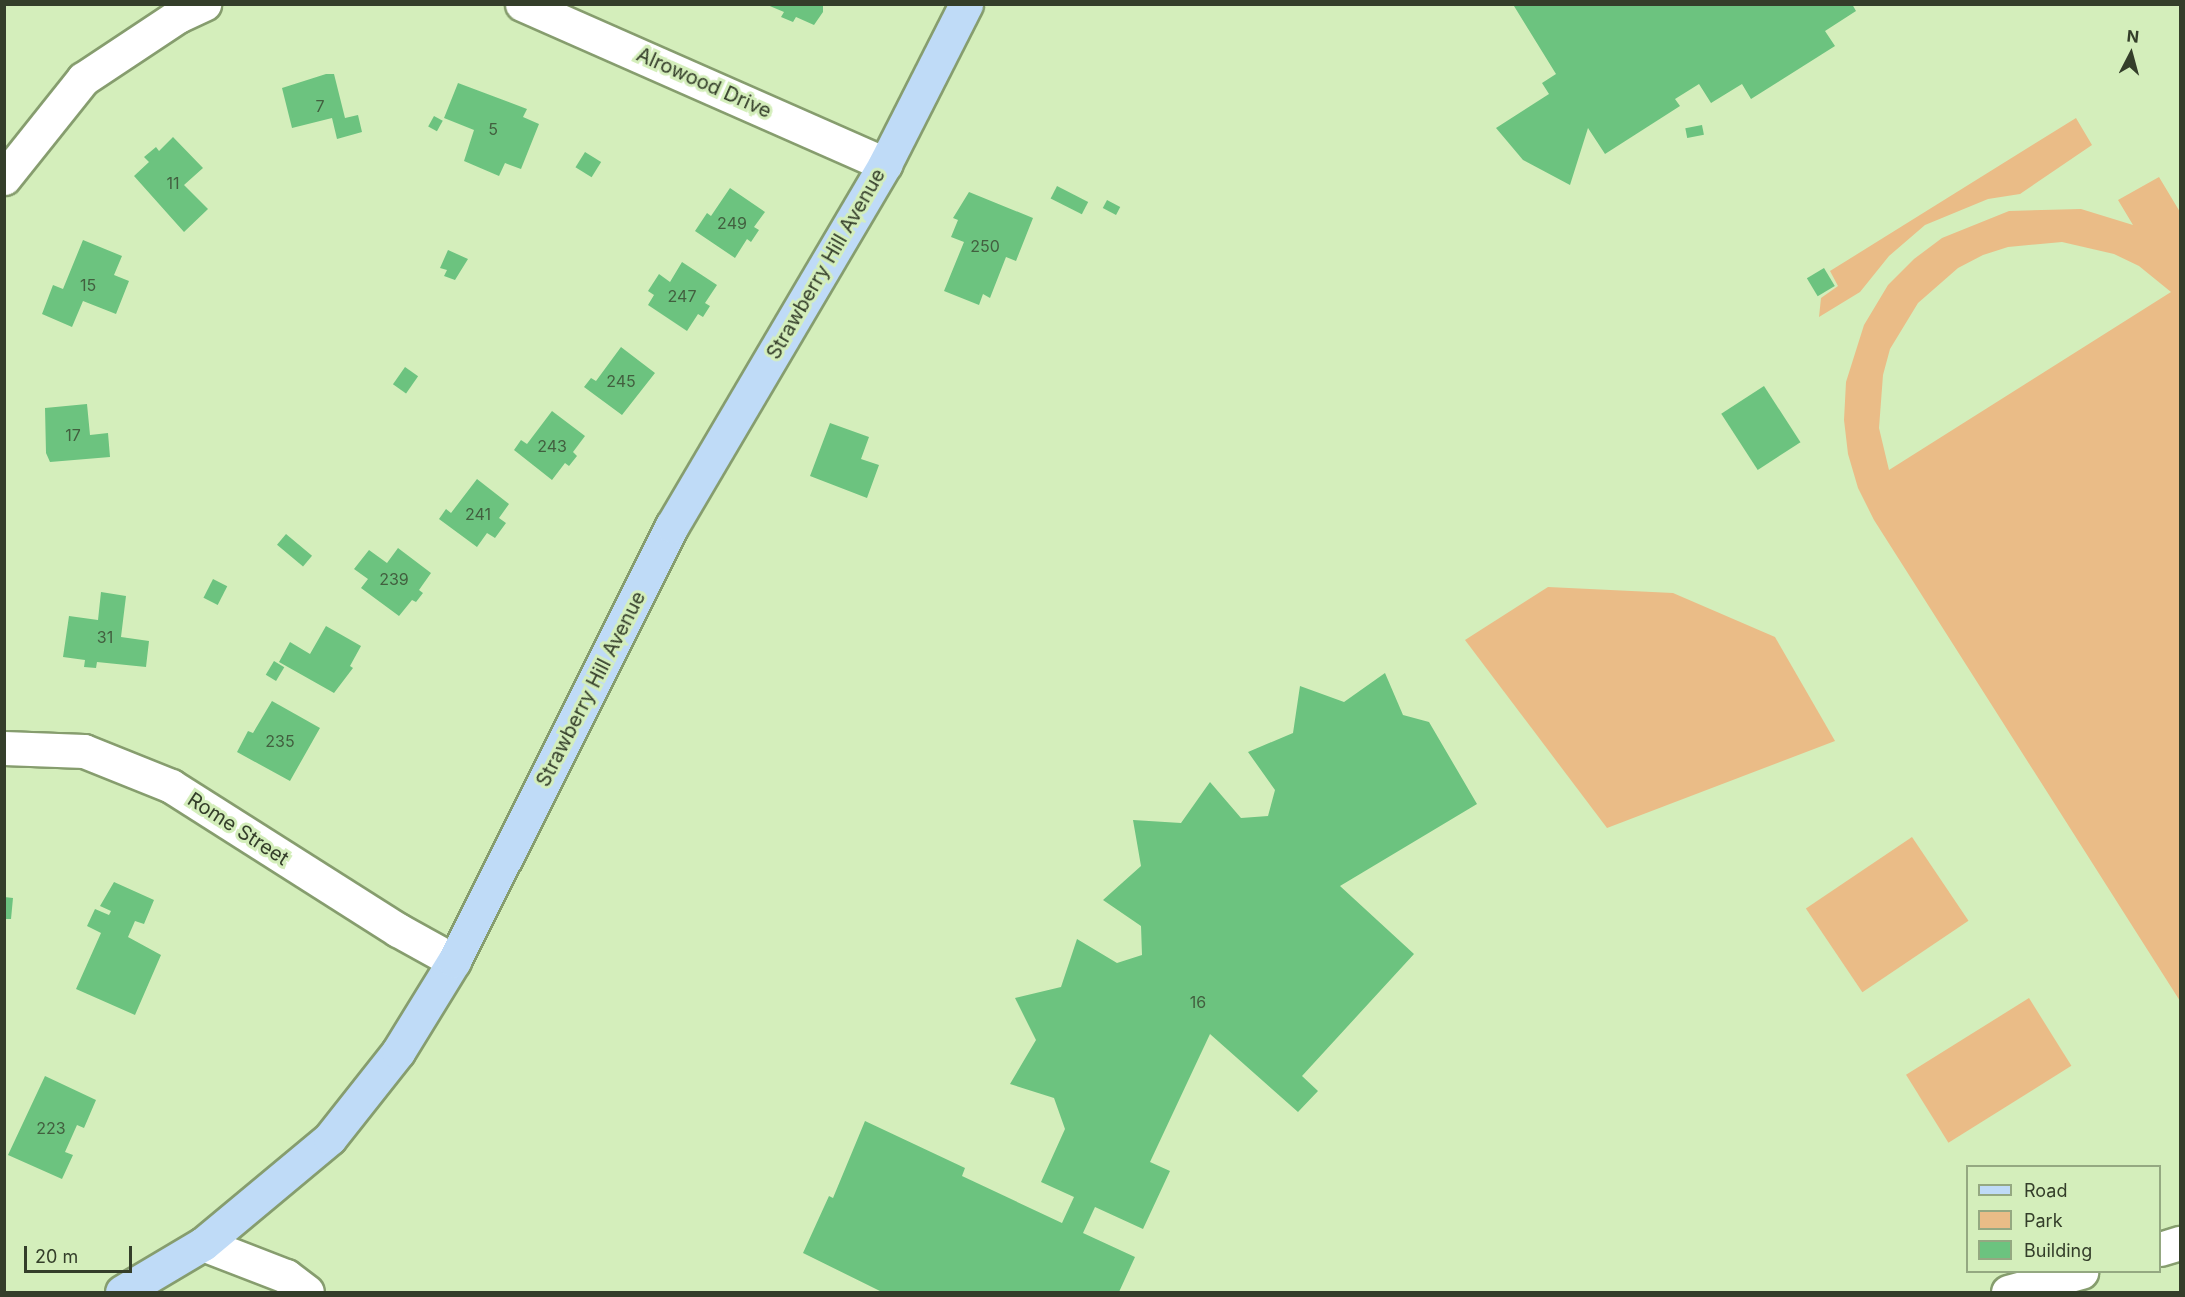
<!DOCTYPE html>
<style>
body{margin:0}
#map{position:relative;width:2185px;height:1297px;overflow:hidden;background:#d4eebb;font-family:Inter,sans-serif}
div>[style]{position:absolute}
.green>*{inset:0;background:#eabc87;transform-origin:0 0}
.building>*{inset:0;background:#6cc37f;transform-origin:0 0}
.roads{filter:drop-shadow(2px 0 #869d6e) drop-shadow(-2px 0 #869d6e) drop-shadow(0 2px #869d6e) drop-shadow(0 -2px #869d6e)}
.minor>*{height:33px;margin:-16.5px;padding:0 16.5px;transform-origin:16.5px;border-radius:16.5px;background:#fff}
.major>*{height:33px;margin:-16.5px;padding:0 16.5px;transform-origin:16.5px;border-radius:16.5px;background:#bfdbf7}
span{translate:-50% -50%;white-space:nowrap;text-align:center;line-height:1.15;-webkit-text-stroke:6px #d4eebb;paint-order:stroke}
.number-label{font-size:16px;color:#425f3f}
.number-label span{-webkit-text-stroke-width:0}
.street-label{font-size:20px;color:#343e2a}
.frame{position:absolute;inset:0;border:6px solid #343e2a;pointer-events:none}
.legend{position:absolute;left:1966px;top:1165px;width:195px;height:108px;box-sizing:border-box;background:#d4eebb;border:2px solid #94a881;margin:0;padding:8px 10px;list-style:none;font-size:18px;color:#343e2a}
.legend li{display:flex;align-items:center;gap:12px;height:30px}
.legend b{width:30px;border:2px solid #94a881}
.north{position:absolute;left:2101px;top:24px;width:60px;height:60px;-webkit-text-stroke:4px #d4eebb;paint-order:stroke;rotate:6deg;font-size:16px;font-weight:700;line-height:24px;text-align:center;color:#343e2a}
.north::after{content:'';display:block;margin:auto;width:21px;height:27px;background:#343e2a;clip-path:polygon(50% 0,100% 100%,50% 72%,0 100%)}
.scale{position:absolute;left:24px;top:1246px;width:108px;height:27px;box-sizing:border-box;border:3px solid #343e2a;border-top:0;padding-left:8px;font-size:18px;line-height:21px;white-space:nowrap;color:#343e2a;-webkit-text-stroke:4px #d4eebb;paint-order:stroke}
</style>
<div id="map">
<div class="green">
<div style="clip-path:polygon(2076px 118px,2092px 145px,2020px 194px,1988px 199px,1925px 225px,1889px 256px,1860px 292px,1819px 317px,1821px 298px,1838px 286px,1830px 271px)"></div>
<div style="clip-path:polygon(evenodd,2159px 177px,2180px 212px,2180px 1001px,1874px 520px,1858px 488px,1848px 454px,1844px 420px,1846px 382px,1864px 325px,1888px 285px,1914px 259px,1942px 238px,2009px 211px,2081px 209px,2133px 225px,2118px 200px,2159px 177px,2062px 242px,2114px 254px,2139px 266px,2171px 292px,1889px 470px,1879px 428px,1883px 375px,1890px 349px,1918px 303px,1958px 268px,1983px 255px,2008px 247px,2062px 242px)"></div>
<div style="clip-path:polygon(1548px 587px,1673px 593px,1775px 637px,1835px 741px,1607px 828px,1465px 640px)"></div>
<div style="left:1912px;top:837px;width:101px;height:128px;rotate:56deg"></div>
<div style="left:2029px;top:998px;width:80px;height:145px;rotate:58deg"></div>
</div>
<div class="building">
<div style="clip-path:polygon(765px 4px,823px 4px,823px 12px,814px 25px,796px 17px,793px 22px,781px 17px,784px 12px)"></div>
<div style="clip-path:polygon(1517px 4px,1852px 4px,1856px 11px,1825px 31px,1835px 46px,1751px 99px,1742px 84px,1711px 103px,1699px 84px,1675px 99px,1680px 106px,1605px 154px,1588px 128px,1570px 185px,1523px 160px,1496px 128px,1549px 94px,1542px 83px,1556px 74px,1514px 6px)"></div>
<div style="clip-path:polygon(326px 74px,334px 74px,345px 118px,358px 115px,362px 132px,337px 139px,332px 118px,292px 128px,282px 88px)"></div>
<div style="clip-path:polygon(458px 83px,527px 109px,523px 117px,539px 124px,521px 169px,505px 163px,499px 176px,464px 161px,474px 130px,444px 118px)"></div>
<div style="left:434px;top:116px;width:10px;height:12px;rotate:29deg"></div>
<div style="left:1702px;top:125px;width:10px;height:17px;rotate:79deg"></div>
<div style="clip-path:polygon(173px 137px,203px 168px,184px 185px,208px 209px,184px 232px,134px 176px,149px 162px,144px 157px,156px 147px,159px 151px)"></div>
<div style="left:585px;top:152px;width:19px;height:18px;rotate:32deg"></div>
<div style="left:1057px;top:186px;width:35px;height:14px;rotate:27deg"></div>
<div style="clip-path:polygon(730px 188px,765px 212px,754px 227px,759px 230px,751px 242px,747px 239px,735px 258px,695px 231px,707px 213px,711px 216px)"></div>
<div style="clip-path:polygon(969px 192px,1033px 218px,1016px 261px,1006px 257px,990px 298px,983px 294px,979px 305px,944px 291px,964px 242px,951px 237px,958px 220px,953px 218px)"></div>
<div style="left:1107px;top:200px;width:15px;height:9px;rotate:28deg"></div>
<div style="clip-path:polygon(83px 240px,122px 256px,114px 275px,129px 281px,116px 314px,83px 301px,72px 327px,42px 314px,53px 285px,63px 289px)"></div>
<div style="clip-path:polygon(448px 250px,468px 259px,455px 280px,444px 276px,447px 270px,440px 268px)"></div>
<div style="clip-path:polygon(682px 262px,717px 285px,705px 303px,710px 306px,703px 317px,698px 314px,687px 331px,648px 305px,654px 295px,648px 291px,659px 274px,670px 282px)"></div>
<div style="left:1824px;top:268px;width:21px;height:20px;rotate:59deg"></div>
<div style="clip-path:polygon(621px 347px,655px 373px,622px 415px,584px 387px,591px 378px,596px 381px)"></div>
<div style="left:405px;top:367px;width:16px;height:21px;rotate:35deg"></div>
<div style="left:1764px;top:386px;width:67px;height:51px;rotate:57deg"></div>
<div style="clip-path:polygon(87px 404px,90px 435px,108px 433px,110px 457px,50px 462px,46px 453px,45px 408px)"></div>
<div style="clip-path:polygon(552px 411px,585px 436px,573px 452px,577px 456px,569px 466px,565px 463px,552px 480px,514px 450px,521px 440px,527px 444px)"></div>
<div style="clip-path:polygon(830px 423px,869px 437px,861px 459px,879px 465px,867px 498px,810px 476px)"></div>
<div style="clip-path:polygon(477px 479px,509px 504px,499px 518px,506px 523px,495px 538px,487px 533px,477px 547px,439px 519px,446px 509px,451px 513px)"></div>
<div style="left:286px;top:534px;width:34px;height:14px;rotate:40deg"></div>
<div style="clip-path:polygon(398px 548px,431px 573px,419px 590px,423px 593px,416px 602px,412px 600px,399px 616px,361px 588px,368px 579px,354px 569px,369px 550px,387px 563px)"></div>
<div style="left:213px;top:579px;width:16px;height:21px;rotate:27deg"></div>
<div style="clip-path:polygon(101px 592px,126px 596px,121px 637px,149px 641px,146px 667px,97px 662px,96px 668px,84px 667px,85px 660px,63px 657px,69px 616px,98px 620px)"></div>
<div style="clip-path:polygon(326px 626px,361px 646px,350px 666px,353px 668px,334px 693px,279px 662px,290px 642px,310px 654px)"></div>
<div style="left:274px;top:661px;width:12px;height:16px;rotate:31deg"></div>
<div style="clip-path:polygon(1385px 673px,1403px 715px,1429px 722px,1477px 804px,1340px 886px,1414px 954px,1302px 1076px,1318px 1091px,1298px 1112px,1210px 1034px,1150px 1162px,1170px 1171px,1143px 1229px,1095px 1207px,1083px 1233px,1135px 1257px,1119px 1292px,882px 1292px,803px 1253px,829px 1196px,833px 1198px,865px 1121px,965px 1168px,962px 1176px,1062px 1223px,1074px 1197px,1041px 1182px,1065px 1129px,1054px 1098px,1010px 1084px,1036px 1040px,1015px 998px,1061px 987px,1077px 939px,1117px 963px,1142px 955px,1141px 926px,1103px 900px,1141px 866px,1133px 820px,1181px 823px,1210px 782px,1241px 818px,1268px 816px,1275px 790px,1248px 752px,1293px 733px,1300px 686px,1344px 702px)"></div>
<div style="clip-path:polygon(272px 701px,320px 728px,290px 781px,237px 752px,248px 731px,253px 733px)"></div>
<div style="clip-path:polygon(114px 882px,154px 900px,144px 924px,135px 921px,128px 937px,161px 955px,135px 1015px,76px 989px,101px 933px,87px 926px,95px 909px,109px 915px,111px 911px,100px 906px)"></div>
<div style="clip-path:polygon(4px 897px,13px 898px,11px 919px,4px 919px)"></div>
<div style="clip-path:polygon(45px 1076px,96px 1100px,84px 1128px,77px 1125px,65px 1152px,73px 1155px,62px 1179px,8px 1155px)"></div>
</div>
<div class="roads">
<div class="minor">
<div style="left:522px;top:4px;width:397px;rotate:23.8deg"></div>
<div style="left:4px;top:178px;width:127px;rotate:-51.4deg"></div>
<div style="left:83px;top:79px;width:114px;rotate:-33.6deg"></div>
<div style="left:178px;top:16px;width:29px;rotate:-25deg"></div>
<div style="left:4px;top:748px;width:80px;rotate:2.1deg"></div>
<div style="left:84px;top:751px;width:94px;rotate:21.9deg"></div>
<div style="left:171px;top:786px;width:269px;rotate:32.4deg"></div>
<div style="left:398px;top:930px;width:64px;rotate:29deg"></div>
<div style="left:203px;top:1244px;width:89px;rotate:21.1deg"></div>
<div style="left:286px;top:1276px;width:26px;rotate:37deg"></div>
<div style="left:2160px;top:1249px;width:21px;rotate:-17deg"></div>
<div style="left:2008px;top:1292px;width:76px;rotate:-15.3deg"></div>
</div>
<div class="major">
<div style="left:122px;top:1292px;width:94px;rotate:-30.7deg"></div>
<div style="left:203px;top:1244px;width:165px;rotate:-39.8deg"></div>
<div style="left:330px;top:1138px;width:110px;rotate:-51.7deg"></div>
<div style="left:398px;top:1052px;width:107px;rotate:-58.4deg"></div>
<div style="left:454px;top:961px;width:487px;rotate:-63.4deg"></div>
<div style="left:672px;top:526px;width:420px;rotate:-59.5deg"></div>
<div style="left:885px;top:164px;width:179px;rotate:-63.1deg"></div>
</div>
</div>
<div class="number-label">
<span style="left:320px;top:106px">7</span>
<span style="left:493px;top:129px">5</span>
<span style="left:173px;top:183px">11</span>
<span style="left:732px;top:223px">249</span>
<span style="left:985px;top:246px">250</span>
<span style="left:88px;top:285px">15</span>
<span style="left:682px;top:296px">247</span>
<span style="left:621px;top:381px">245</span>
<span style="left:73px;top:435px">17</span>
<span style="left:552px;top:446px">243</span>
<span style="left:478px;top:514px">241</span>
<span style="left:394px;top:579px">239</span>
<span style="left:105px;top:637px">31</span>
<span style="left:280px;top:741px">235</span>
<span style="left:1198px;top:1002px">16</span>
<span style="left:51px;top:1128px">223</span>
</div>
<div class="street-label">
<span style="left:704px;top:83px;rotate:24deg">Alrowood Drive</span>
<span style="left:826px;top:264px;rotate:-60deg">Strawberry Hill Avenue</span>
<span style="left:591px;top:689px;rotate:-63deg">Strawberry Hill Avenue</span>
<span style="left:238px;top:829px;rotate:33deg">Rome Street</span>
</div>
<div class="frame"></div>
<ul class="legend">
<li><b style="height:8px;background:#bfdbf7"></b>Road</li>
<li><b style="height:16px;background:#eabc87"></b>Park</li>
<li><b style="height:16px;background:#6cc37f"></b>Building</li>
</ul>
<div class="north">N</div>
<div class="scale">20 m</div>
</div>
